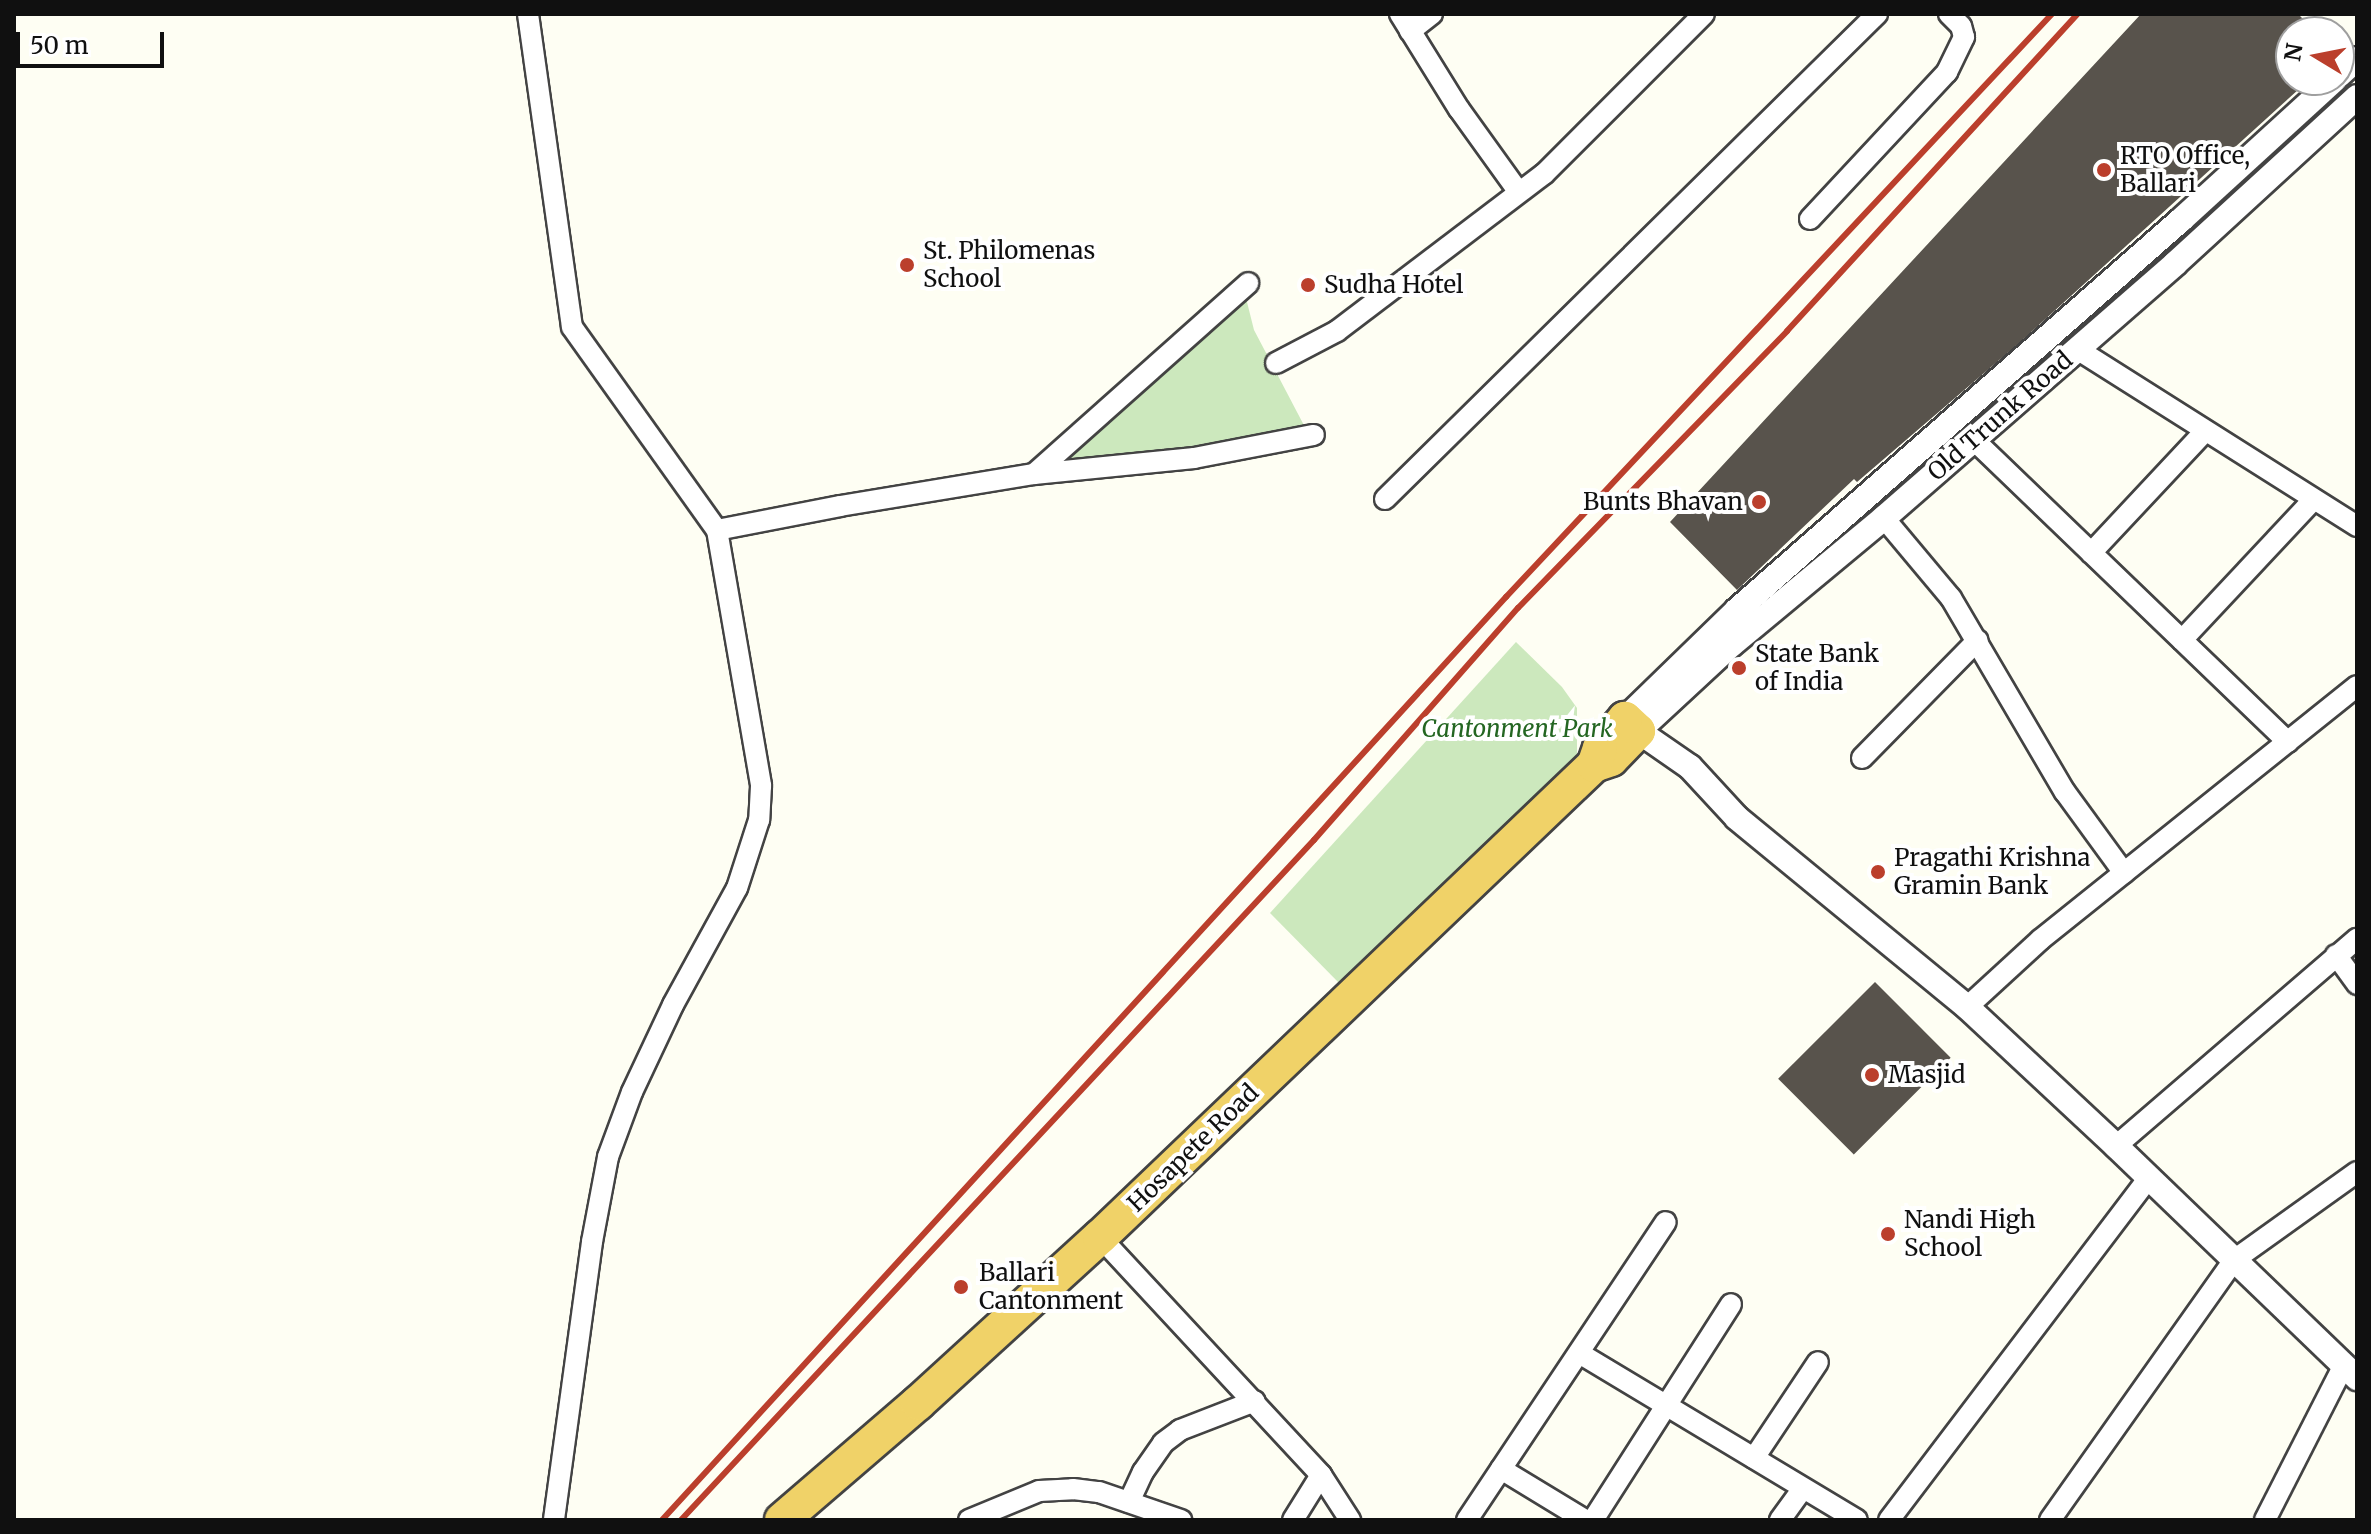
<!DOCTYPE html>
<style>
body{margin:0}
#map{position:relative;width:2371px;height:1534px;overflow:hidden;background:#fefef3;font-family:Merriweather,serif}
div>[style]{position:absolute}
.green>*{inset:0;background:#cce8bd}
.building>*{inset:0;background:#58534c;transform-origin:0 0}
.roads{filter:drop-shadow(2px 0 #434343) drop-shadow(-2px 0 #434343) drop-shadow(0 2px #434343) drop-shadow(0 -2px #434343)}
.minor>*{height:20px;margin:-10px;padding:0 10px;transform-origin:10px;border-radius:10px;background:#fff}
.tertiary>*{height:24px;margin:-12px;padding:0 12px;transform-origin:12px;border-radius:12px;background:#fff}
.trunk>*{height:34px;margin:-17px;padding:0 17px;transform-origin:17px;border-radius:17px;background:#f0d268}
.rail>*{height:6px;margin:-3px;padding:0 3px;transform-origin:3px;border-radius:3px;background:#bb3f2c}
.dots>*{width:22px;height:22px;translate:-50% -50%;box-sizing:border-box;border:4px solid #fff;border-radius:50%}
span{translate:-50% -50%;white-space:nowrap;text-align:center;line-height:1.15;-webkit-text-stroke:8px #fff;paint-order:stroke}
.poi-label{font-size:24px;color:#101010}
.left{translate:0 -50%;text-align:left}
.right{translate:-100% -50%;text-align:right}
.street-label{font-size:24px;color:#101010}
.park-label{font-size:24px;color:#246622;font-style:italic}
.frame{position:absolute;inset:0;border:16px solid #101010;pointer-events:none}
.north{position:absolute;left:2275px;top:16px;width:80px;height:80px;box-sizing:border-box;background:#fff;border:2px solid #9f9f9f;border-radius:50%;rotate:280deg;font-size:22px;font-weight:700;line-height:32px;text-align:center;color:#101010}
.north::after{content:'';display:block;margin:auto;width:28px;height:36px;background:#bb3f2c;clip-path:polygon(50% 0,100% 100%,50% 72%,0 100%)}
.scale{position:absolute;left:16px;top:32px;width:148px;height:36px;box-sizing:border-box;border:4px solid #101010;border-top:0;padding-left:10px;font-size:24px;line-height:28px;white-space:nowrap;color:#101010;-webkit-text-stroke:6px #fff;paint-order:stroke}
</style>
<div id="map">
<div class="green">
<div style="clip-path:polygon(1244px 290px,1254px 330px,1308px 433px,1050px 468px)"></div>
<div style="clip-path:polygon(1516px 642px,1562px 687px,1577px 708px,1577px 756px,1341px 985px,1270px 913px)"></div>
</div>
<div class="building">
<div style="clip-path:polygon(2141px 14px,2298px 14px,2316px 32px,2291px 32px,2291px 80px,2309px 80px,2018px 344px,1857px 482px,1854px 479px,1737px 590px,1670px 522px)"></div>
<div style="left:1875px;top:982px;width:107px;height:137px;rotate:45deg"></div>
</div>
<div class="roads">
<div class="minor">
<div style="left:528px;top:14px;width:316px;rotate:82deg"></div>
<div style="left:572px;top:327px;width:249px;rotate:54.5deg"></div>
<div style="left:717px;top:530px;width:260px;rotate:80.2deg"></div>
<div style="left:761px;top:786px;width:34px;rotate:93deg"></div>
<div style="left:759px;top:820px;width:71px;rotate:107.9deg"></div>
<div style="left:737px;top:888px;width:133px;rotate:118.7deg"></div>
<div style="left:673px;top:1005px;width:96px;rotate:115.2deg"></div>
<div style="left:632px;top:1092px;width:69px;rotate:110.3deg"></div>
<div style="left:608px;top:1157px;width:86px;rotate:100.7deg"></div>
<div style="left:592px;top:1242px;width:281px;rotate:97.8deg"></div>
<div style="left:1400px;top:14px;width:112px;rotate:58.2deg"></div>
<div style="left:1459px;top:109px;width:101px;rotate:54.3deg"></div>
<div style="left:1410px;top:31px;width:28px;rotate:-38deg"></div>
<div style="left:1810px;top:219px;width:201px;rotate:-47deg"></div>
<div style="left:1947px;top:72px;width:39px;rotate:-64deg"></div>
<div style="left:1964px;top:37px;width:11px;rotate:-105deg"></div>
<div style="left:1961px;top:26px;width:17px;rotate:-135deg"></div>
<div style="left:2077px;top:349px;width:331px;rotate:32.3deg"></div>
<div style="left:1276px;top:363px;width:69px;rotate:-27.7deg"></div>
<div style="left:1337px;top:331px;width:260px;rotate:-37.2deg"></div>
<div style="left:1544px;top:174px;width:226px;rotate:-45deg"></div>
<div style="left:1973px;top:439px;width:437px;rotate:43.9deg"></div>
<div style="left:1034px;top:474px;width:287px;rotate:-41.7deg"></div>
<div style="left:1385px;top:499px;width:691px;rotate:-44.59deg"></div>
<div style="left:1884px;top:518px;width:104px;rotate:50.1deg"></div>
<div style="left:1951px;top:598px;width:225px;rotate:59.6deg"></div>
<div style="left:2065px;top:792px;width:100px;rotate:53.9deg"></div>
<div style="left:717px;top:530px;width:125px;rotate:-11deg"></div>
<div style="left:840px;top:506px;width:197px;rotate:-9.4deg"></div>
<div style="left:1034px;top:474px;width:161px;rotate:-5.7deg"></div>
<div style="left:1194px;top:458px;width:122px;rotate:-10.9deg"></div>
<div style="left:2091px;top:553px;width:167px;rotate:-46.9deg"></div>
<div style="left:2182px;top:640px;width:192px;rotate:-46.9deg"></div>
<div style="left:1862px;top:758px;width:165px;rotate:-45.5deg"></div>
<div style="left:2336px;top:955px;width:36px;rotate:54deg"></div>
<div style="left:1967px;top:1007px;width:99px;rotate:-42.5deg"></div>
<div style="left:2040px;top:940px;width:406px;rotate:-38.7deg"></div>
<div style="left:2116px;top:1146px;width:318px;rotate:-40.7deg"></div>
<div style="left:1100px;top:1237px;width:325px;rotate:47.1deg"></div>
<div style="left:1321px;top:1475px;width:54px;rotate:57.2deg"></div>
<div style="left:1579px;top:1353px;width:324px;rotate:31deg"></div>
<div style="left:1754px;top:1458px;width:115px;rotate:-56.3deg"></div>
<div style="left:1501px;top:1469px;width:98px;rotate:31.3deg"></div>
<div style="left:1129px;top:1502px;width:33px;rotate:-65deg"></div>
<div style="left:1143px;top:1472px;width:35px;rotate:-55deg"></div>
<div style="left:1163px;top:1443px;width:21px;rotate:-37deg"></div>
<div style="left:1180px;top:1430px;width:80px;rotate:-21.1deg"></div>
<div style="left:969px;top:1520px;width:76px;rotate:-22.5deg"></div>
<div style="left:1039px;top:1491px;width:34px;rotate:-3deg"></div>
<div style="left:1073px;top:1489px;width:26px;rotate:7deg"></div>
<div style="left:1099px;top:1492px;width:87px;rotate:18.9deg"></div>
<div style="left:1293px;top:1520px;width:53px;rotate:-58.1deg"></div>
<div style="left:1467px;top:1520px;width:358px;rotate:-56.3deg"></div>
<div style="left:1593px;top:1520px;width:256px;rotate:-57.4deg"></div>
<div style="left:1780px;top:1520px;width:39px;rotate:-54deg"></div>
<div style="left:1889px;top:1520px;width:430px;rotate:-52.8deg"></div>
<div style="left:2050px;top:1520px;width:319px;rotate:-54.7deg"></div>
<div style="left:2234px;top:1260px;width:151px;rotate:-35.6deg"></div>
<div style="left:2265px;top:1520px;width:174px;rotate:-63deg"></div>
</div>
<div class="tertiary">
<div style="left:2339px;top:75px;width:24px;rotate:-42deg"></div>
<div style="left:2357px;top:97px;width:247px;rotate:137.5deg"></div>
<div style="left:2175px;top:264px;width:386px;rotate:138.9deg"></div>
<div style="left:1884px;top:518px;width:197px;rotate:140.3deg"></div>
<div style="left:1732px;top:644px;width:128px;rotate:137.2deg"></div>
<div style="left:1638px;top:731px;width:63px;rotate:34.7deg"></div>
<div style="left:1690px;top:767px;width:69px;rotate:47.3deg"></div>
<div style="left:1737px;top:818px;width:298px;rotate:39.4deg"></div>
<div style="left:1967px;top:1007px;width:204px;rotate:43deg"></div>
<div style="left:2116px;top:1146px;width:335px;rotate:43.9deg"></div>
<div style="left:1625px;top:719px;width:156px;rotate:-44.2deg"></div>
<div style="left:1737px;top:610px;width:592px;rotate:-41.3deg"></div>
<div style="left:2182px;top:219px;width:206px;rotate:-42.4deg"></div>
</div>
<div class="trunk">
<div style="left:782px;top:1520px;width:179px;rotate:-40.7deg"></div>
<div style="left:918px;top:1403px;width:246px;rotate:-42.4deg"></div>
<div style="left:1100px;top:1237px;width:683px;rotate:-43.7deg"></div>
<div style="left:1594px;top:765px;width:18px;rotate:-19deg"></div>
<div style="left:1611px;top:759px;width:39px;rotate:-46deg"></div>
<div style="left:1638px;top:731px;width:18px;rotate:-137deg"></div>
<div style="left:1625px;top:719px;width:38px;rotate:131deg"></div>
<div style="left:1600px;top:748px;width:18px;rotate:109deg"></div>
</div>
</div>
<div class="rail">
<div style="left:662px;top:1520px;width:1251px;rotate:-47.56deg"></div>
<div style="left:1506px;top:597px;width:799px;rotate:-46.88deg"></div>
<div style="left:681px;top:1520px;width:929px;rotate:-47.05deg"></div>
<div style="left:1314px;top:840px;width:309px;rotate:-48.7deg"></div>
<div style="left:1518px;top:608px;width:386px;rotate:-45.8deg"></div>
<div style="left:1787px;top:331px;width:430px;rotate:-47.5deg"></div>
</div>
<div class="dots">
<div style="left:2104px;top:170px;background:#bb3f2c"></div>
<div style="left:907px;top:265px;background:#bb3f2c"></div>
<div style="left:1308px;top:285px;background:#bb3f2c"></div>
<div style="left:1759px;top:502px;background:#bb3f2c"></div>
<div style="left:1739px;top:668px;background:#bb3f2c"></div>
<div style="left:1878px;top:872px;background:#bb3f2c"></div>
<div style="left:1872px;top:1075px;background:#bb3f2c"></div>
<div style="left:1888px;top:1234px;background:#bb3f2c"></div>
<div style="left:961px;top:1287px;background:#bb3f2c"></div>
</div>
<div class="poi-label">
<span class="left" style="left:2120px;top:170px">RTO Office,<br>Ballari</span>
<span class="left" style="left:923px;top:265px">St. Philomenas<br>School</span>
<span class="left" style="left:1324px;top:285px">Sudha Hotel</span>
<span class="right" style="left:1743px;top:502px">Bunts Bhavan</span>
<span class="left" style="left:1755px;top:668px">State Bank<br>of India</span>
<span class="left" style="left:1894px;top:872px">Pragathi Krishna<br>Gramin Bank</span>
<span class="left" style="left:1888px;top:1075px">Masjid</span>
<span class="left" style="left:1904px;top:1234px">Nandi High<br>School</span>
<span class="left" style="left:979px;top:1287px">Ballari<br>Cantonment</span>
</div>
<div class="street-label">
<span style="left:2000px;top:416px;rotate:-41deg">Old Trunk Road</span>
<span style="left:1193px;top:1148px;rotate:-44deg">Hosapete Road</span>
</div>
<div class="park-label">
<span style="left:1517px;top:729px">Cantonment Park</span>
</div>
<div class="frame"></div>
<div class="north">N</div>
<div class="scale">50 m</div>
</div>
